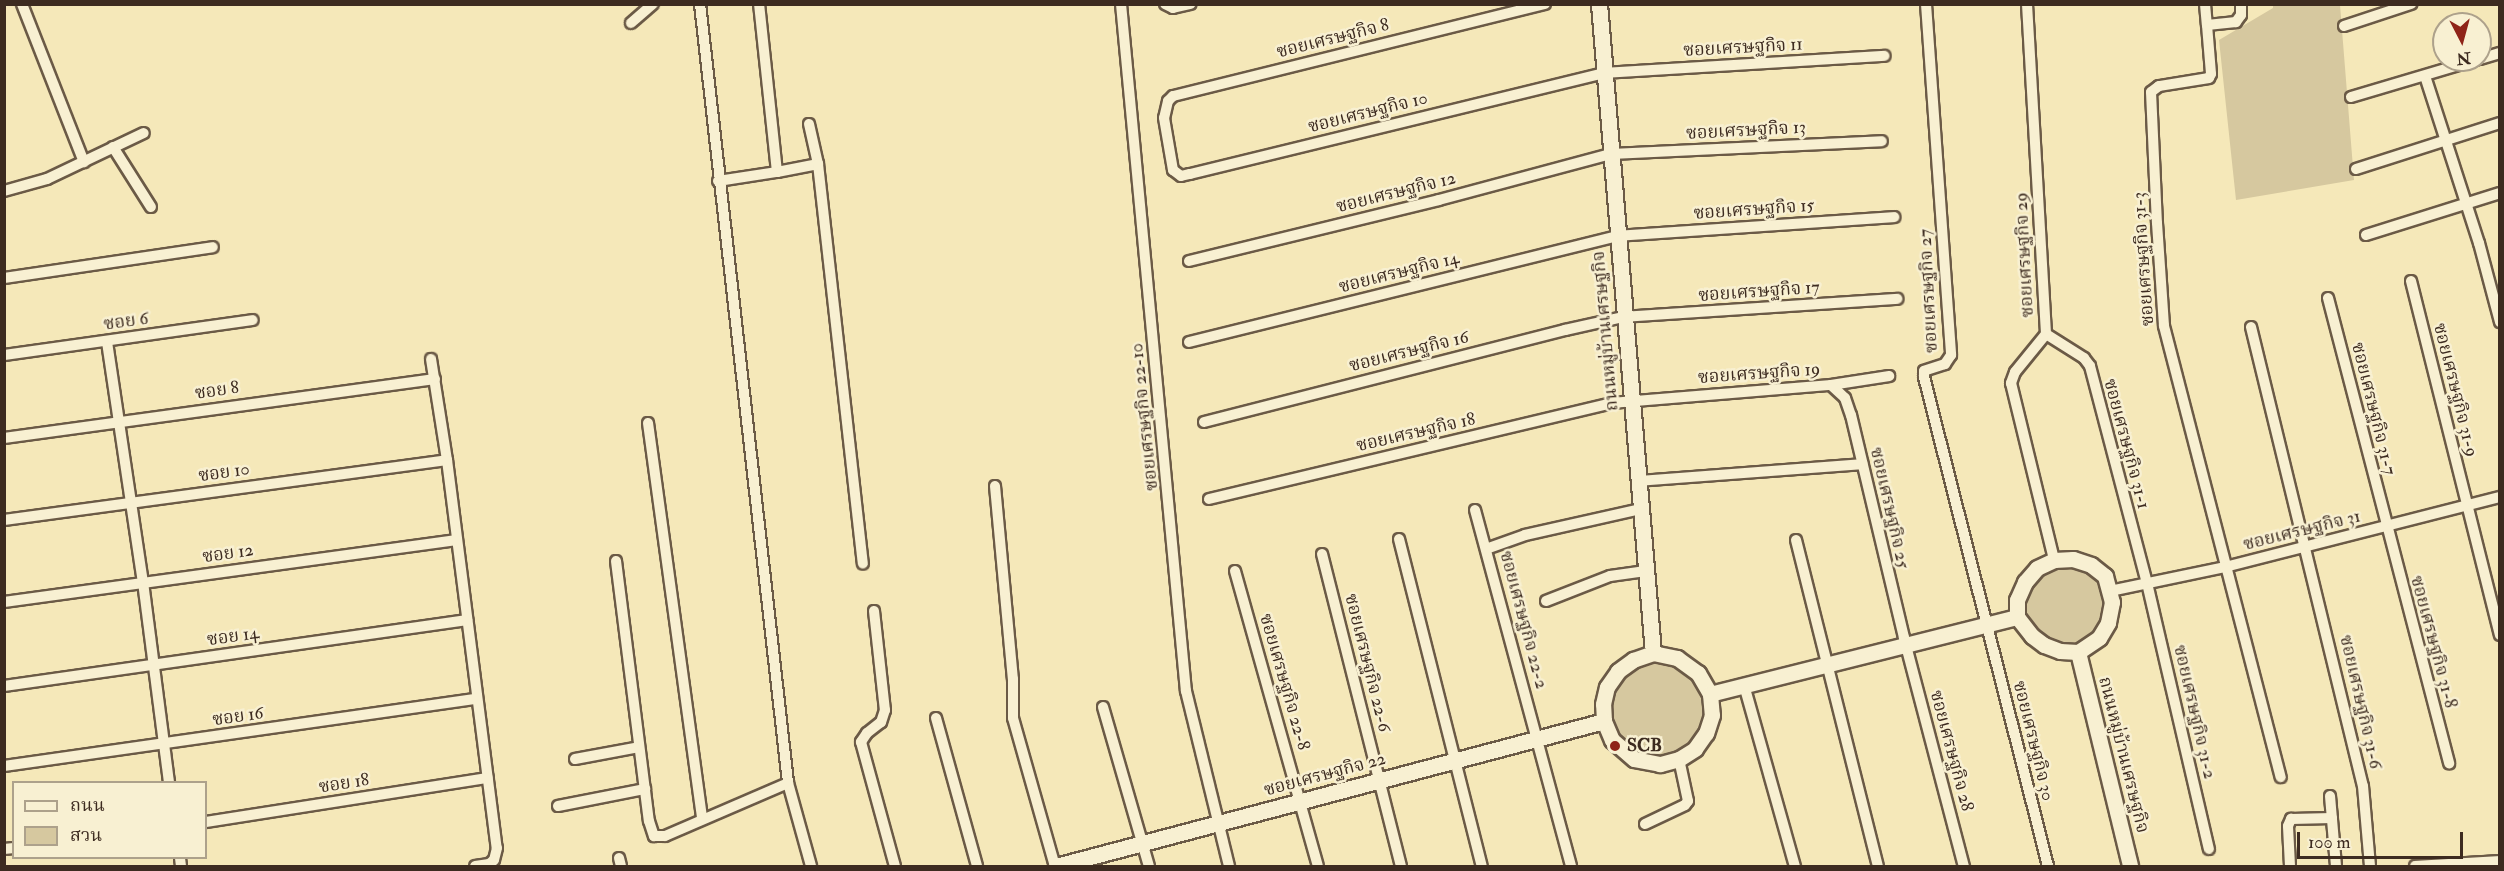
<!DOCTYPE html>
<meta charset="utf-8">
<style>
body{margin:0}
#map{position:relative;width:2504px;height:871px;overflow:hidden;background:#f5e8b9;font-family:"IM FELL Double Pica","Noto Serif Thai",serif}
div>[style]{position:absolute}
.green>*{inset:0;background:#d6c89f}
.round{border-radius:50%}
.roads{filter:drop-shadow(2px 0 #6b5a46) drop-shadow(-2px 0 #6b5a46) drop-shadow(0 2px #6b5a46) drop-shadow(0 -2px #6b5a46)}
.street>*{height:10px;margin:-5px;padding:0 5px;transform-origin:5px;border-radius:5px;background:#f8f0d2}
.secondary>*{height:15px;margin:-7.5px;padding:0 7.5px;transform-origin:7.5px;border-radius:7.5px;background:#f8f0d2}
.dots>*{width:16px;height:16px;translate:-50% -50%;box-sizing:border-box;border:3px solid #f8f0d2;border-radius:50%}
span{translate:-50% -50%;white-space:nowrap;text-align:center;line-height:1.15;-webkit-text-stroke:5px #f8f0d2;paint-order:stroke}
.street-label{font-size:18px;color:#3d2b20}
.poi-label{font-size:18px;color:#3d2b20;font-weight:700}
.left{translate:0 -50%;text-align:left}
.frame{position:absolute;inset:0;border:6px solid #3d2b20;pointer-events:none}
.legend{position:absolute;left:12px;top:781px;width:195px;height:78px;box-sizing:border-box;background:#f8f0d2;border:2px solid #ada18b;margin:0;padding:8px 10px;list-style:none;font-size:18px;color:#3d2b20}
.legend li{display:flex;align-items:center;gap:12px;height:30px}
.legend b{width:30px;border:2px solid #ada18b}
.north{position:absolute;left:2432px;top:12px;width:60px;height:60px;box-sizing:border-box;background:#f8f0d2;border:2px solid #ada18b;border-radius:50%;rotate:174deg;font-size:16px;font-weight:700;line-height:24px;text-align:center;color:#3d2b20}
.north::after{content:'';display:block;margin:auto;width:21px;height:27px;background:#8f2418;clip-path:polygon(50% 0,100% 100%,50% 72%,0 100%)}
.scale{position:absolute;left:2297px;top:832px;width:166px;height:27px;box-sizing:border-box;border:3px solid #3d2b20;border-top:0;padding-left:8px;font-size:18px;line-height:21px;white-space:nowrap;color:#3d2b20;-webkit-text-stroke:4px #f8f0d2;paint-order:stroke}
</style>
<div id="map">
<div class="green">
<div style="clip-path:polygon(2273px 5px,2340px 5px,2354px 180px,2236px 200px,2219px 40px,2273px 8px)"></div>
<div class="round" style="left:2024px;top:564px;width:82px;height:82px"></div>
<div style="clip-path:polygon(1656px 660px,1673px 663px,1698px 682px,1704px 696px,1706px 712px,1695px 741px,1669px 758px,1636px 757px,1613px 734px,1607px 701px,1625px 672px,1640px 663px)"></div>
</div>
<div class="roads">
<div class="street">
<div style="left:22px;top:4px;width:170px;rotate:68.6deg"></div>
<div style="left:700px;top:4px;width:784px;rotate:83.55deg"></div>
<div style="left:788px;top:783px;width:86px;rotate:74.5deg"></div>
<div style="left:1121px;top:4px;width:690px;rotate:84.6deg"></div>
<div style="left:1186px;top:691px;width:180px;rotate:76.2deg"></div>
<div style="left:1165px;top:4px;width:9px;rotate:27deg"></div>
<div style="left:1173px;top:8px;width:18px;rotate:-13deg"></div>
<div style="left:1545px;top:4px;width:383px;rotate:166.1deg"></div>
<div style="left:1173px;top:96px;width:7px;rotate:135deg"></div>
<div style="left:1168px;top:101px;width:17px;rotate:103deg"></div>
<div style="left:1164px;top:118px;width:53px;rotate:80.2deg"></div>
<div style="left:1173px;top:170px;width:10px;rotate:37deg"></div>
<div style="left:1181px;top:176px;width:9px;rotate:-13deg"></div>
<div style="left:1190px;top:174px;width:426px;rotate:-13.7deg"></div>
<div style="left:1604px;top:73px;width:281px;rotate:-3.5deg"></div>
<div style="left:1926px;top:4px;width:352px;rotate:85.9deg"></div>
<div style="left:1951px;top:355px;width:11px;rotate:124deg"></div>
<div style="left:1945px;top:364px;width:22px;rotate:162deg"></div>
<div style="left:1924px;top:371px;width:6px;rotate:90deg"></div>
<div style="left:1924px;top:377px;width:504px;rotate:75.77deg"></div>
<div style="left:2027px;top:4px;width:331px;rotate:86.7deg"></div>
<div style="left:2046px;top:334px;width:49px;rotate:129.2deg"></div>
<div style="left:2015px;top:372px;width:12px;rotate:110deg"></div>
<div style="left:2011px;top:383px;width:182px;rotate:76.3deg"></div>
<div style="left:2205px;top:4px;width:21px;rotate:85deg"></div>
<div style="left:2241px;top:4px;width:11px;rotate:90deg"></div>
<div style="left:2241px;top:15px;width:9px;rotate:126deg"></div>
<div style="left:2236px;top:22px;width:29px;rotate:174deg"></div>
<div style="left:2207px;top:25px;width:49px;rotate:85.3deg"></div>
<div style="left:2211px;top:74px;width:4px;rotate:117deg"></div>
<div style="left:2209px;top:78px;width:51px;rotate:170.9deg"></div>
<div style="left:2159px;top:86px;width:10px;rotate:143deg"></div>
<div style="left:2151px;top:92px;width:131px;rotate:87.4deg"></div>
<div style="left:2157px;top:223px;width:103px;rotate:86.1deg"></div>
<div style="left:2164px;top:326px;width:466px;rotate:75.5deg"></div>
<div style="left:631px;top:23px;width:29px;rotate:-41deg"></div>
<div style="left:2344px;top:26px;width:71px;rotate:-18.2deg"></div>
<div style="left:2480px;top:59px;width:21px;rotate:-17deg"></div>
<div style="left:2425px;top:76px;width:176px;rotate:72.1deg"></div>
<div style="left:2479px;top:243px;width:82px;rotate:75.1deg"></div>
<div style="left:2351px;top:97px;width:130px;rotate:-16.5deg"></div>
<div style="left:809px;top:124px;width:41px;rotate:77.3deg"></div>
<div style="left:113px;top:147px;width:71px;rotate:57.7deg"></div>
<div style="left:2356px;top:169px;width:151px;rotate:-17.7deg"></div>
<div style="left:777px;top:172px;width:42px;rotate:-11deg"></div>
<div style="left:818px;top:164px;width:402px;rotate:83.6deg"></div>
<div style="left:718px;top:181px;width:60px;rotate:-8.7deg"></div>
<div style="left:777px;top:172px;width:169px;rotate:-96.1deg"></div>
<div style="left:4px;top:191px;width:45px;rotate:-15.6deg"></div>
<div style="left:47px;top:179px;width:107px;rotate:-25.4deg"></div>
<div style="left:2366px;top:235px;width:140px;rotate:-17.4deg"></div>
<div style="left:1189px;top:261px;width:257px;rotate:-13.7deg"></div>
<div style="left:1439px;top:200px;width:178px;rotate:-15deg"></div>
<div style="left:1611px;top:154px;width:271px;rotate:-2.7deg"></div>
<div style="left:4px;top:278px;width:211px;rotate:-8.4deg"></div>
<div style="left:2411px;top:281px;width:365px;rotate:75.9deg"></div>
<div style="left:2328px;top:298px;width:481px;rotate:75.4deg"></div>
<div style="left:2251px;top:327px;width:472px;rotate:76.3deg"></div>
<div style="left:2363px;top:786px;width:80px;rotate:85deg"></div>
<div style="left:2046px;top:334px;width:45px;rotate:32.3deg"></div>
<div style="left:2084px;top:358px;width:10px;rotate:53deg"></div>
<div style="left:2090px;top:366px;width:224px;rotate:75.3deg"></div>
<div style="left:2147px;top:583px;width:273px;rotate:76.9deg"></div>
<div style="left:107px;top:342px;width:243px;rotate:81.5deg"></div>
<div style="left:143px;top:582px;width:202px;rotate:82.6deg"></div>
<div style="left:1189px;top:342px;width:441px;rotate:-13.9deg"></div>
<div style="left:1617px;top:236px;width:278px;rotate:-3.9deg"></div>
<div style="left:4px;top:355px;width:251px;rotate:-8deg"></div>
<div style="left:431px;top:359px;width:102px;rotate:81deg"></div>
<div style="left:447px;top:460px;width:391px;rotate:82.7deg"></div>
<div style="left:497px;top:848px;width:12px;rotate:104deg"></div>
<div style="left:494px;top:860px;width:6px;rotate:141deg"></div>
<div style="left:489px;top:864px;width:14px;rotate:172deg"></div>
<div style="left:1831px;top:385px;width:19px;rotate:43deg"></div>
<div style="left:1845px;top:398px;width:18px;rotate:71deg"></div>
<div style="left:1851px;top:415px;width:229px;rotate:76.6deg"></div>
<div style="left:1904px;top:638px;width:236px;rotate:75.3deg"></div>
<div style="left:1204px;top:422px;width:373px;rotate:-14.3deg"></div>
<div style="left:1565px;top:330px;width:59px;rotate:-12.6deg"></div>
<div style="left:1623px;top:317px;width:275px;rotate:-3.8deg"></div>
<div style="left:648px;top:423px;width:399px;rotate:82.2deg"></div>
<div style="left:4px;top:438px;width:435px;rotate:-7.8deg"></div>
<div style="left:1638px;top:481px;width:225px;rotate:-4.3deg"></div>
<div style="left:995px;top:486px;width:194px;rotate:84.7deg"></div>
<div style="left:1013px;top:679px;width:39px;rotate:90deg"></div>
<div style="left:1013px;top:718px;width:154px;rotate:74.2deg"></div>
<div style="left:1209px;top:499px;width:413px;rotate:-13.4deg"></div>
<div style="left:1611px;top:403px;width:221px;rotate:-4.7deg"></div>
<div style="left:1831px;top:385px;width:59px;rotate:-8.8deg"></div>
<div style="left:1475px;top:510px;width:369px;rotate:74.9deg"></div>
<div style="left:4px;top:520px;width:447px;rotate:-7.7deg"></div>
<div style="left:1399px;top:539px;width:337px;rotate:75.8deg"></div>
<div style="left:1796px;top:540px;width:336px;rotate:75.9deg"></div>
<div style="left:1486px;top:549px;width:41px;rotate:-19.7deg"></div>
<div style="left:1525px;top:535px;width:118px;rotate:-12.7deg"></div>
<div style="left:1322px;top:554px;width:322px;rotate:75.8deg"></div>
<div style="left:616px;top:561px;width:262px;rotate:82.8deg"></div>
<div style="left:649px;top:821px;width:16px;rotate:72deg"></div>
<div style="left:654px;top:836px;width:11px"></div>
<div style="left:665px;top:836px;width:134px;rotate:-23.3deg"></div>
<div style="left:1235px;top:571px;width:306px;rotate:74.3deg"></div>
<div style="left:2110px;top:591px;width:117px;rotate:-11.8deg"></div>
<div style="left:2225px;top:567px;width:284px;rotate:-14.3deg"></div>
<div style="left:1546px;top:601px;width:69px;rotate:-21.3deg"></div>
<div style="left:1610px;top:576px;width:36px;rotate:-8deg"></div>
<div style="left:4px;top:602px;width:457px;rotate:-7.8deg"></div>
<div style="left:874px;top:611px;width:100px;rotate:83.7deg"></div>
<div style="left:885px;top:710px;width:13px;rotate:108deg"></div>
<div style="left:881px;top:722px;width:18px;rotate:142deg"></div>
<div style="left:867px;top:733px;width:11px;rotate:124deg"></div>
<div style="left:861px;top:742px;width:129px;rotate:74.7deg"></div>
<div style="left:1744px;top:685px;width:188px;rotate:74.3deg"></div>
<div style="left:4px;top:686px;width:468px;rotate:-8.1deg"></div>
<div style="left:1103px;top:707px;width:166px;rotate:73.9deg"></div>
<div style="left:936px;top:718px;width:154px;rotate:74.5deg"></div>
<div style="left:575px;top:759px;width:65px;rotate:-10.6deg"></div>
<div style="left:4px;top:766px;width:477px;rotate:-8.1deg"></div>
<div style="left:2330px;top:796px;width:70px;rotate:85.1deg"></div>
<div style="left:558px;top:806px;width:89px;rotate:-11.1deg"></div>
<div style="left:206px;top:822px;width:285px;rotate:-8.9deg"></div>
<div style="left:1645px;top:824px;width:44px;rotate:-25.4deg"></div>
<div style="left:1685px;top:805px;width:5px;rotate:-53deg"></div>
<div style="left:1688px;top:801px;width:43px;rotate:-102.1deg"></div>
<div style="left:4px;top:849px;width:10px;rotate:-6deg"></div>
<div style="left:180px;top:858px;width:8px;rotate:83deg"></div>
<div style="left:619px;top:858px;width:8px;rotate:76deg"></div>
<div style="left:2290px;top:866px;width:40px;rotate:-92.9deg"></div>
<div style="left:2288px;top:826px;width:8px;rotate:-67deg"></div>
<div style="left:2291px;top:819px;width:41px;rotate:-1.4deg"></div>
<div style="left:2415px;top:866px;width:85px;rotate:-3.4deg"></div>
</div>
<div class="secondary">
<div style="left:1599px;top:4px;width:651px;rotate:85.24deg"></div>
<div style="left:2073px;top:559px;width:19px;rotate:18deg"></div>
<div style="left:2091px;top:565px;width:18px;rotate:38deg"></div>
<div style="left:2105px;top:576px;width:27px;rotate:75deg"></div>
<div style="left:2112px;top:602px;width:21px;rotate:101deg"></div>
<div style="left:2108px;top:623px;width:17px;rotate:121deg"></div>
<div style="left:2099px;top:638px;width:25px;rotate:146deg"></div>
<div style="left:2078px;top:652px;width:18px;rotate:-177deg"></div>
<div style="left:2060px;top:651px;width:17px;rotate:-159deg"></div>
<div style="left:2044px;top:645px;width:15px;rotate:-143deg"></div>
<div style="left:2032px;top:636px;width:24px;rotate:-128deg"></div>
<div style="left:2017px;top:617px;width:17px;rotate:-90deg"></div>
<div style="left:2017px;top:600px;width:20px;rotate:-66deg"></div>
<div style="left:2025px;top:582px;width:18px;rotate:-49deg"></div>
<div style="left:2037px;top:568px;width:19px;rotate:-25deg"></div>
<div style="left:2054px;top:560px;width:19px;rotate:-3deg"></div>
<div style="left:2078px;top:652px;width:220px;rotate:76.3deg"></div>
<div style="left:1653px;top:653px;width:25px;rotate:12deg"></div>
<div style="left:1677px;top:658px;width:26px;rotate:36deg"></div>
<div style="left:1698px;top:673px;width:24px;rotate:60deg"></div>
<div style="left:1710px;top:694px;width:21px;rotate:85deg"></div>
<div style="left:1712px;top:715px;width:19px;rotate:108deg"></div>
<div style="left:1706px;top:733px;width:19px;rotate:125deg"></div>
<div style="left:1695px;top:749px;width:19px;rotate:148deg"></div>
<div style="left:1679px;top:759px;width:20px;rotate:165deg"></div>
<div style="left:1660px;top:764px;width:26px;rotate:-169deg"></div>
<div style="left:1634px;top:759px;width:29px;rotate:-139deg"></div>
<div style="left:1612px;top:740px;width:21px;rotate:-113deg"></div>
<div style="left:1604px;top:721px;width:17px;rotate:-93deg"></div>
<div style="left:1603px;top:704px;width:17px;rotate:-77deg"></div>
<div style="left:1607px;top:687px;width:19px;rotate:-55deg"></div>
<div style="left:1618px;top:671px;width:19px;rotate:-36deg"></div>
<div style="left:1633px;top:660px;width:21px;rotate:-19deg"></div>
<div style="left:1710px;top:694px;width:317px;rotate:-14.1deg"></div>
<div style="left:1056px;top:866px;width:567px;rotate:-14.82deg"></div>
</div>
</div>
<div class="dots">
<div style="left:1615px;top:746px;background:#8f2418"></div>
</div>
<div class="street-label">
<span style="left:1333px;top:39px;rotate:-14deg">ซอยเศรษฐกิจ 8</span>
<span style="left:1743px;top:48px;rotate:-3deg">ซอยเศรษฐกิจ 11</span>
<span style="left:1368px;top:113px;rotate:-14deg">ซอยเศรษฐกิจ 10</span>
<span style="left:1746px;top:131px;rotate:-3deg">ซอยเศรษฐกิจ 13</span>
<span style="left:1396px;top:193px;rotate:-14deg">ซอยเศรษฐกิจ 12</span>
<span style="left:1754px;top:210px;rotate:-4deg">ซอยเศรษฐกิจ 15</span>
<span style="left:2025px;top:255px;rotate:-93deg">ซอยเศรษฐกิจ 29</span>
<span style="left:2144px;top:259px;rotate:-94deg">ซอยเศรษฐกิจ 31-3</span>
<span style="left:1399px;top:273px;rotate:-14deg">ซอยเศรษฐกิจ 14</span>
<span style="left:1929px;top:291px;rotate:-93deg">ซอยเศรษฐกิจ 27</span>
<span style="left:1759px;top:292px;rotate:-4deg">ซอยเศรษฐกิจ 17</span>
<span style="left:126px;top:322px;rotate:-8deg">ซอย 6</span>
<span style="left:1606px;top:331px;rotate:-95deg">ถนนหมู่บ้านเศรษฐกิจ</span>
<span style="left:1409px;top:352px;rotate:-14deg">ซอยเศรษฐกิจ 16</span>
<span style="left:1759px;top:374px;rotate:-4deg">ซอยเศรษฐกิจ 19</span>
<span style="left:2455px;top:390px;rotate:76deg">ซอยเศรษฐกิจ 31-9</span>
<span style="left:217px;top:391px;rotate:-8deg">ซอย 8</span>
<span style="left:2373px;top:409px;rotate:76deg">ซอยเศรษฐกิจ 31-7</span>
<span style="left:1145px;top:417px;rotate:-96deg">ซอยเศรษฐกิจ 22-10</span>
<span style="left:1416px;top:433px;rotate:-13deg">ซอยเศรษฐกิจ 18</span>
<span style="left:2126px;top:444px;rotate:75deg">ซอยเศรษฐกิจ 31-1</span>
<span style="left:224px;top:473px;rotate:-8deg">ซอย 10</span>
<span style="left:1889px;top:508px;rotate:77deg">ซอยเศรษฐกิจ 25</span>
<span style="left:2302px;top:531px;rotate:-14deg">ซอยเศรษฐกิจ 31</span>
<span style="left:228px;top:554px;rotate:-8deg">ซอย 12</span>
<span style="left:1523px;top:620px;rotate:75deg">ซอยเศรษฐกิจ 22-2</span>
<span style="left:233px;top:637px;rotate:-8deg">ซอย 14</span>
<span style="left:2433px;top:642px;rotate:75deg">ซอยเศรษฐกิจ 31-8</span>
<span style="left:1367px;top:663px;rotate:76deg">ซอยเศรษฐกิจ 22-6</span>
<span style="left:1284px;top:682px;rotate:74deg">ซอยเศรษฐกิจ 22-8</span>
<span style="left:2360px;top:702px;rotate:77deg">ซอยเศรษฐกิจ 31-6</span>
<span style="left:2194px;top:712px;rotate:77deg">ซอยเศรษฐกิจ 31-2</span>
<span style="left:238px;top:717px;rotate:-8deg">ซอย 16</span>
<span style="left:2033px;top:741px;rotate:76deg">ซอยเศรษฐกิจ 30</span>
<span style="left:1951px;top:751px;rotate:75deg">ซอยเศรษฐกิจ 28</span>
<span style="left:2123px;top:755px;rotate:76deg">ถนนหมู่บ้านเศรษฐกิจ</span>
<span style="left:1325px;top:775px;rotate:-15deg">ซอยเศรษฐกิจ 22</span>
<span style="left:344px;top:784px;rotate:-9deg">ซอย 18</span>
</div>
<div class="poi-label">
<span class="left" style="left:1627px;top:746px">SCB</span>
</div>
<div class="frame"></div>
<ul class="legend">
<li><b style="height:8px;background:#f8f0d2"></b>ถนน</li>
<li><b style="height:16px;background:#d6c89f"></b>สวน</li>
</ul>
<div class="north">N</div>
<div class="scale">100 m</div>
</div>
